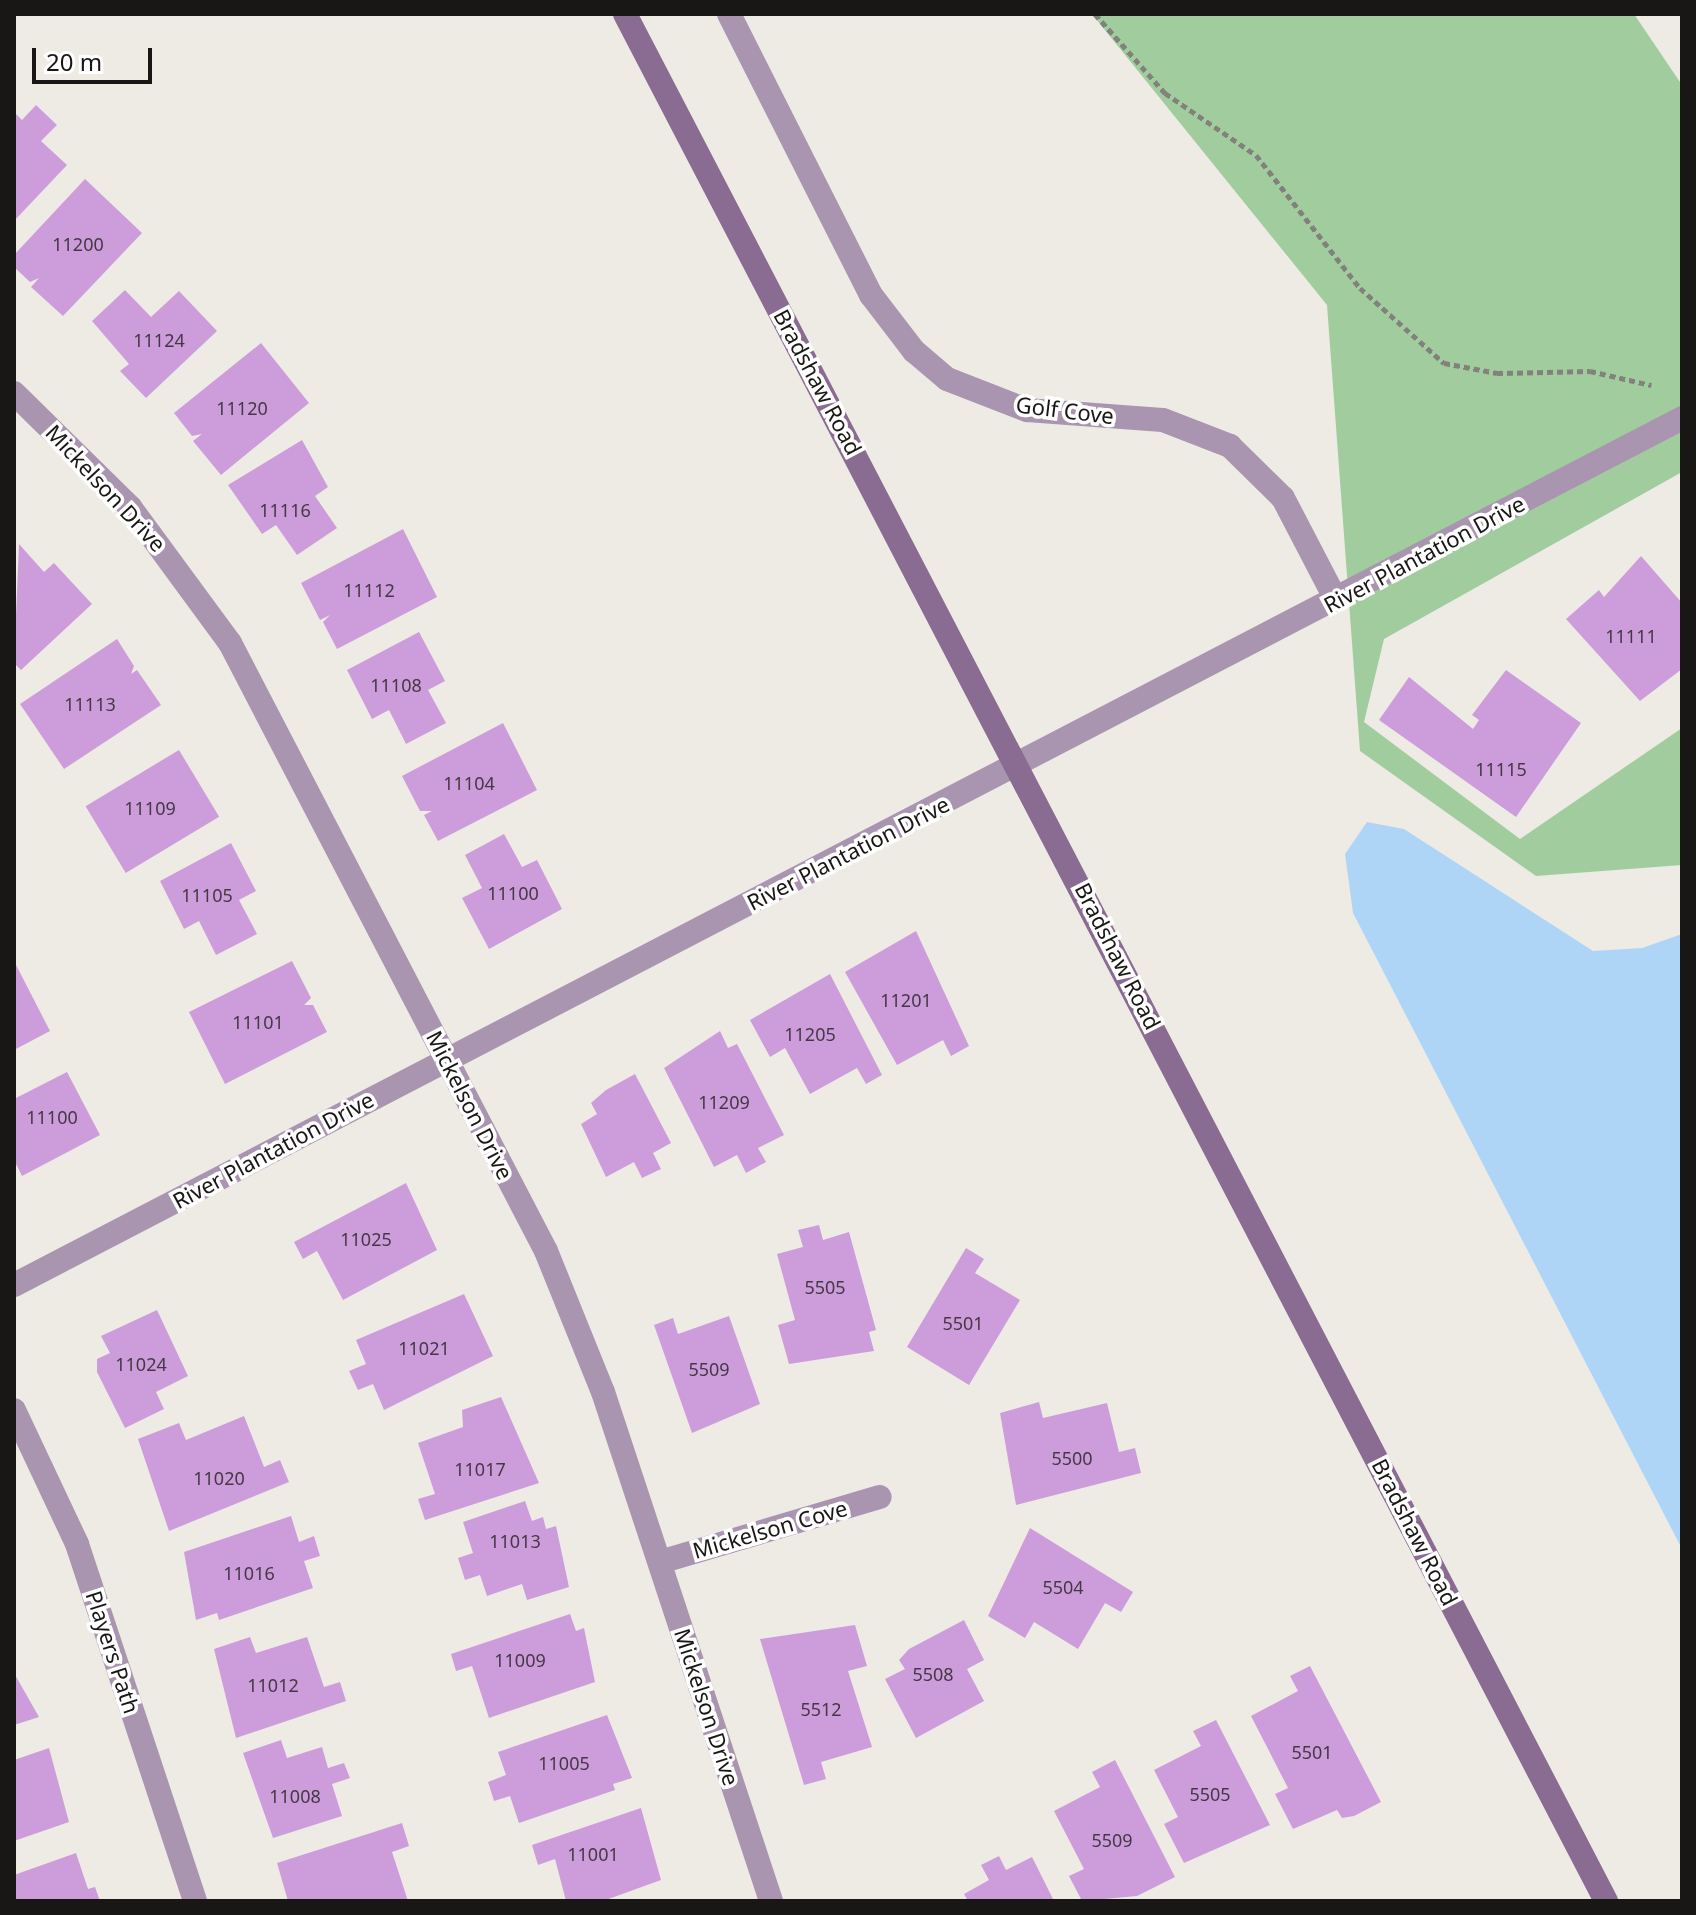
<!DOCTYPE html>
<style>
body{margin:0}
#map{position:relative;width:1696px;height:1915px;overflow:hidden;background:#eeebe4;font-family:"Noto Sans",sans-serif}
div>[style]{position:absolute}
.green>*{inset:0;background:#a1cc9e}
.water>*{inset:0;background:#afd5f6}
.building>*{inset:0;background:#cd9ddb;transform-origin:0 0}
.path>*{height:5px;margin-top:-2.5px;transform-origin:0;background:repeating-linear-gradient(90deg,#83817c 0 6px,transparent 0 10px)}
.street>*{height:24px;margin:-12px;padding:0 12px;transform-origin:12px;border-radius:12px;background:#aa95b0}
.secondary>*{height:24px;margin:-12px;padding:0 12px;transform-origin:12px;border-radius:12px;background:#8a6b92}
span{translate:-50% -50%;white-space:nowrap;text-align:center;line-height:1.15;-webkit-text-stroke:7px #fff;paint-order:stroke}
.number-label{font-size:18px;color:#453846}
.number-label span{-webkit-text-stroke-width:0}
.street-label{font-size:22px;color:#181715}
.frame{position:absolute;inset:0;border:16px solid #181715;pointer-events:none}
.scale{position:absolute;left:32px;top:48px;width:120px;height:36px;box-sizing:border-box;border:4px solid #181715;border-top:0;padding-left:10px;font-size:24px;line-height:28px;white-space:nowrap;color:#181715;-webkit-text-stroke:6px #fff;paint-order:stroke}
</style>
<div id="map">
<div class="green">
<div style="clip-path:polygon(1092px 14px,1634px 14px,1682px 85px,1682px 472px,1384px 639px,1364px 722px,1520px 839px,1682px 728px,1682px 865px,1536px 876px,1360px 751px,1327px 305px)"></div>
</div>
<div class="water">
<div style="clip-path:polygon(1367px 822px,1404px 829px,1593px 951px,1642px 948px,1682px 934px,1682px 1549px,1353px 913px,1345px 854px)"></div>
</div>
<div class="building">
<div style="clip-path:polygon(36px 105px,57px 125px,41px 141px,67px 165px,14px 221px,14px 112px,22px 120px)"></div>
<div style="clip-path:polygon(85px 179px,142px 233px,63px 316px,31px 287px,39px 278px,30px 282px,14px 267px,14px 255px)"></div>
<div style="clip-path:polygon(125px 290px,151px 317px,179px 291px,217px 331px,146px 398px,120px 371px,129px 364px,92px 321px)"></div>
<div style="clip-path:polygon(261px 343px,309px 403px,221px 475px,193px 441px,202px 434px,192px 436px,174px 413px)"></div>
<div style="clip-path:polygon(302px 440px,328px 487px,315px 496px,337px 528px,297px 555px,276px 525px,262px 534px,228px 485px)"></div>
<div style="clip-path:polygon(403px 529px,437px 597px,337px 649px,323px 622px,330px 615px,320px 620px,301px 583px)"></div>
<div style="clip-path:polygon(19px 544px,44px 572px,54px 563px,92px 604px,21px 670px,14px 663px)"></div>
<div style="clip-path:polygon(1641px 556px,1682px 603px,1682px 669px,1640px 701px,1566px 619px,1599px 590px,1604px 597px)"></div>
<div style="clip-path:polygon(419px 632px,445px 681px,428px 690px,446px 723px,406px 744px,389px 710px,372px 719px,347px 670px)"></div>
<div style="clip-path:polygon(117px 639px,134px 666px,131px 674px,137px 670px,161px 705px,64px 769px,20px 704px)"></div>
<div style="clip-path:polygon(1506px 670px,1581px 723px,1516px 817px,1379px 720px,1409px 677px,1473px 729px,1479px 720px,1472px 715px)"></div>
<div style="clip-path:polygon(503px 723px,537px 790px,438px 841px,424px 815px,432px 811px,420px 811px,402px 776px)"></div>
<div style="left:179px;top:750px;width:78px;height:109px;rotate:59deg"></div>
<div style="clip-path:polygon(504px 834px,522px 867px,537px 860px,562px 909px,489px 949px,462px 898px,482px 888px,465px 855px)"></div>
<div style="clip-path:polygon(231px 843px,256px 891px,239px 900px,257px 934px,216px 955px,199px 921px,184px 929px,160px 881px)"></div>
<div style="clip-path:polygon(916px 931px,969px 1046px,951px 1056px,943px 1040px,897px 1065px,845px 972px)"></div>
<div style="clip-path:polygon(14px 961px,50px 1031px,14px 1050px)"></div>
<div style="clip-path:polygon(292px 961px,311px 998px,304px 1005px,313px 1005px,327px 1032px,225px 1084px,189px 1012px)"></div>
<div style="clip-path:polygon(830px 974px,882px 1075px,866px 1084px,857px 1068px,810px 1094px,785px 1048px,770px 1057px,750px 1020px)"></div>
<div style="clip-path:polygon(720px 1031px,728px 1048px,737px 1044px,784px 1135px,758px 1148px,766px 1162px,746px 1173px,737px 1155px,714px 1167px,664px 1068px)"></div>
<div style="clip-path:polygon(67px 1072px,100px 1135px,22px 1176px,14px 1160px,14px 1099px)"></div>
<div style="clip-path:polygon(635px 1074px,671px 1143px,653px 1153px,661px 1169px,642px 1178px,634px 1162px,606px 1177px,581px 1124px,597px 1114px,591px 1103px,606px 1090px)"></div>
<div style="clip-path:polygon(406px 1183px,437px 1250px,343px 1300px,317px 1251px,303px 1259px,294px 1242px)"></div>
<div style="clip-path:polygon(819px 1225px,823px 1240px,849px 1232px,876px 1330px,869px 1332px,874px 1351px,789px 1364px,778px 1325px,795px 1320px,777px 1254px,803px 1247px,798px 1230px)"></div>
<div style="clip-path:polygon(966px 1248px,984px 1259px,975px 1273px,1020px 1300px,969px 1385px,907px 1347px)"></div>
<div style="clip-path:polygon(464px 1294px,493px 1356px,384px 1410px,373px 1384px,358px 1390px,349px 1371px,366px 1364px,356px 1340px)"></div>
<div style="clip-path:polygon(157px 1310px,188px 1376px,156px 1392px,164px 1409px,125px 1428px,97px 1372px,97px 1359px,110px 1353px,101px 1336px)"></div>
<div style="clip-path:polygon(729px 1316px,760px 1404px,692px 1433px,654px 1325px,673px 1318px,678px 1334px)"></div>
<div style="clip-path:polygon(501px 1397px,539px 1483px,425px 1520px,418px 1499px,435px 1494px,418px 1443px,463px 1427px,462px 1410px)"></div>
<div style="clip-path:polygon(1039px 1402px,1043px 1418px,1107px 1403px,1119px 1452px,1135px 1448px,1141px 1473px,1016px 1505px,1000px 1413px)"></div>
<div style="clip-path:polygon(244px 1416px,264px 1467px,280px 1460px,289px 1482px,169px 1531px,138px 1439px,179px 1423px,186px 1440px)"></div>
<div style="clip-path:polygon(525px 1501px,532px 1521px,543px 1517px,546px 1529px,556px 1526px,569px 1587px,527px 1600px,522px 1584px,487px 1596px,480px 1575px,465px 1580px,458px 1558px,473px 1553px,463px 1522px)"></div>
<div style="clip-path:polygon(291px 1516px,299px 1542px,314px 1536px,320px 1556px,304px 1561px,313px 1588px,219px 1620px,217px 1613px,196px 1620px,184px 1552px)"></div>
<div style="clip-path:polygon(1030px 1528px,1133px 1592px,1121px 1612px,1105px 1603px,1078px 1649px,1034px 1622px,1025px 1638px,988px 1616px)"></div>
<div style="clip-path:polygon(570px 1614px,576px 1631px,584px 1628px,595px 1682px,489px 1718px,472px 1666px,456px 1671px,451px 1654px)"></div>
<div style="clip-path:polygon(964px 1620px,984px 1660px,967px 1669px,984px 1701px,916px 1738px,885px 1679px,905px 1669px,899px 1660px,909px 1649px)"></div>
<div style="clip-path:polygon(855px 1625px,867px 1666px,848px 1671px,872px 1747px,821px 1762px,826px 1779px,804px 1785px,760px 1639px)"></div>
<div style="clip-path:polygon(250px 1637px,256px 1653px,307px 1637px,324px 1687px,340px 1682px,346px 1701px,236px 1738px,214px 1649px)"></div>
<div style="clip-path:polygon(1310px 1666px,1381px 1802px,1354px 1816px,1342px 1818px,1337px 1810px,1293px 1829px,1275px 1794px,1288px 1788px,1251px 1716px,1298px 1691px,1290px 1676px)"></div>
<div style="clip-path:polygon(14px 1673px,39px 1717px,14px 1725px)"></div>
<div style="clip-path:polygon(607px 1715px,632px 1778px,613px 1784px,615px 1790px,519px 1823px,510px 1796px,494px 1801px,488px 1782px,506px 1775px,498px 1752px)"></div>
<div style="clip-path:polygon(1216px 1720px,1270px 1825px,1184px 1863px,1164px 1824px,1178px 1817px,1154px 1770px,1201px 1746px,1193px 1731px)"></div>
<div style="clip-path:polygon(281px 1740px,287px 1758px,322px 1747px,328px 1768px,344px 1763px,350px 1778px,332px 1784px,342px 1816px,273px 1838px,243px 1753px)"></div>
<div style="clip-path:polygon(49px 1748px,69px 1822px,14px 1841px,14px 1760px)"></div>
<div style="clip-path:polygon(1115px 1760px,1175px 1877px,1137px 1896px,1082px 1901px,1069px 1876px,1084px 1869px,1054px 1811px,1100px 1787px,1092px 1772px)"></div>
<div style="clip-path:polygon(641px 1808px,661px 1880px,603px 1901px,566px 1901px,555px 1859px,538px 1865px,532px 1845px)"></div>
<div style="clip-path:polygon(402px 1823px,409px 1846px,392px 1852px,408px 1901px,288px 1901px,277px 1863px)"></div>
<div style="clip-path:polygon(76px 1853px,88px 1889px,95px 1887px,100px 1901px,14px 1901px,14px 1875px)"></div>
<div style="clip-path:polygon(999px 1856px,1006px 1870px,1032px 1857px,1054px 1901px,968px 1901px,964px 1894px,989px 1880px,981px 1865px)"></div>
</div>
<div class="path">
<div style="left:1095px;top:14px;width:106px;rotate:48.5deg"></div>
<div style="left:1165px;top:93px;width:110px;rotate:34.3deg"></div>
<div style="left:1256px;top:155px;width:169px;rotate:52deg"></div>
<div style="left:1360px;top:288px;width:113px;rotate:41.8deg"></div>
<div style="left:1444px;top:363px;width:54px;rotate:10.7deg"></div>
<div style="left:1497px;top:373px;width:93px;rotate:-1.2deg"></div>
<div style="left:1590px;top:371px;width:63px;rotate:12.9deg"></div>
</div>
<div class="street">
<div style="left:729px;top:14px;width:315px;rotate:63.2deg"></div>
<div style="left:871px;top:295px;width:71px;rotate:52.5deg"></div>
<div style="left:914px;top:351px;width:43px;rotate:40.3deg"></div>
<div style="left:947px;top:379px;width:86px;rotate:21.2deg"></div>
<div style="left:1027px;top:410px;width:136px;rotate:4.2deg"></div>
<div style="left:1163px;top:420px;width:72px;rotate:21.2deg"></div>
<div style="left:1230px;top:446px;width:74px;rotate:44.5deg"></div>
<div style="left:1283px;top:498px;width:115px;rotate:62.5deg"></div>
<div style="left:14px;top:393px;width:163px;rotate:44.5deg"></div>
<div style="left:130px;top:507px;width:169px;rotate:53.7deg"></div>
<div style="left:230px;top:643px;width:685px;rotate:62.54deg"></div>
<div style="left:546px;top:1251px;width:152px;rotate:68deg"></div>
<div style="left:603px;top:1392px;width:536px;rotate:71.73deg"></div>
<div style="left:14px;top:1285px;width:1880px;rotate:-27.46deg"></div>
<div style="left:14px;top:1410px;width:148px;rotate:64.8deg"></div>
<div style="left:77px;top:1544px;width:376px;rotate:71.7deg"></div>
<div style="left:660px;top:1562px;width:229px;rotate:-16.5deg"></div>
</div>
<div class="secondary">
<div style="left:625px;top:14px;width:2127px;rotate:62.53deg"></div>
</div>
<div class="number-label">
<span style="left:78px;top:244px">11200</span>
<span style="left:159px;top:340px">11124</span>
<span style="left:242px;top:408px">11120</span>
<span style="left:285px;top:510px">11116</span>
<span style="left:369px;top:590px">11112</span>
<span style="left:1631px;top:636px">11111</span>
<span style="left:396px;top:685px">11108</span>
<span style="left:90px;top:704px">11113</span>
<span style="left:1501px;top:769px">11115</span>
<span style="left:469px;top:783px">11104</span>
<span style="left:150px;top:808px">11109</span>
<span style="left:513px;top:893px">11100</span>
<span style="left:207px;top:895px">11105</span>
<span style="left:906px;top:1000px">11201</span>
<span style="left:258px;top:1022px">11101</span>
<span style="left:810px;top:1034px">11205</span>
<span style="left:724px;top:1102px">11209</span>
<span style="left:52px;top:1117px">11100</span>
<span style="left:366px;top:1239px">11025</span>
<span style="left:825px;top:1287px">5505</span>
<span style="left:963px;top:1323px">5501</span>
<span style="left:424px;top:1348px">11021</span>
<span style="left:141px;top:1364px">11024</span>
<span style="left:709px;top:1369px">5509</span>
<span style="left:1072px;top:1458px">5500</span>
<span style="left:480px;top:1469px">11017</span>
<span style="left:219px;top:1478px">11020</span>
<span style="left:515px;top:1541px">11013</span>
<span style="left:249px;top:1573px">11016</span>
<span style="left:1063px;top:1587px">5504</span>
<span style="left:520px;top:1660px">11009</span>
<span style="left:933px;top:1674px">5508</span>
<span style="left:273px;top:1685px">11012</span>
<span style="left:821px;top:1709px">5512</span>
<span style="left:1312px;top:1752px">5501</span>
<span style="left:564px;top:1763px">11005</span>
<span style="left:1210px;top:1794px">5505</span>
<span style="left:295px;top:1796px">11008</span>
<span style="left:1112px;top:1840px">5509</span>
<span style="left:593px;top:1854px">11001</span>
</div>
<div class="street-label">
<span style="left:818px;top:382px;rotate:62deg">Bradshaw Road</span>
<span style="left:1065px;top:410px;rotate:7deg">Golf Cove</span>
<span style="left:106px;top:488px;rotate:47deg">Mickelson Drive</span>
<span style="left:1424px;top:554px;rotate:-28deg">River Plantation Drive</span>
<span style="left:848px;top:853px;rotate:-27deg">River Plantation Drive</span>
<span style="left:1118px;top:956px;rotate:63deg">Bradshaw Road</span>
<span style="left:470px;top:1105px;rotate:63deg">Mickelson Drive</span>
<span style="left:273px;top:1150px;rotate:-28deg">River Plantation Drive</span>
<span style="left:770px;top:1529px;rotate:-16deg">Mickelson Cove</span>
<span style="left:1415px;top:1532px;rotate:63deg">Bradshaw Road</span>
<span style="left:113px;top:1652px;rotate:72deg">Players Path</span>
<span style="left:707px;top:1707px;rotate:72deg">Mickelson Drive</span>
</div>
<div class="frame"></div>
<div class="scale">20 m</div>
</div>
